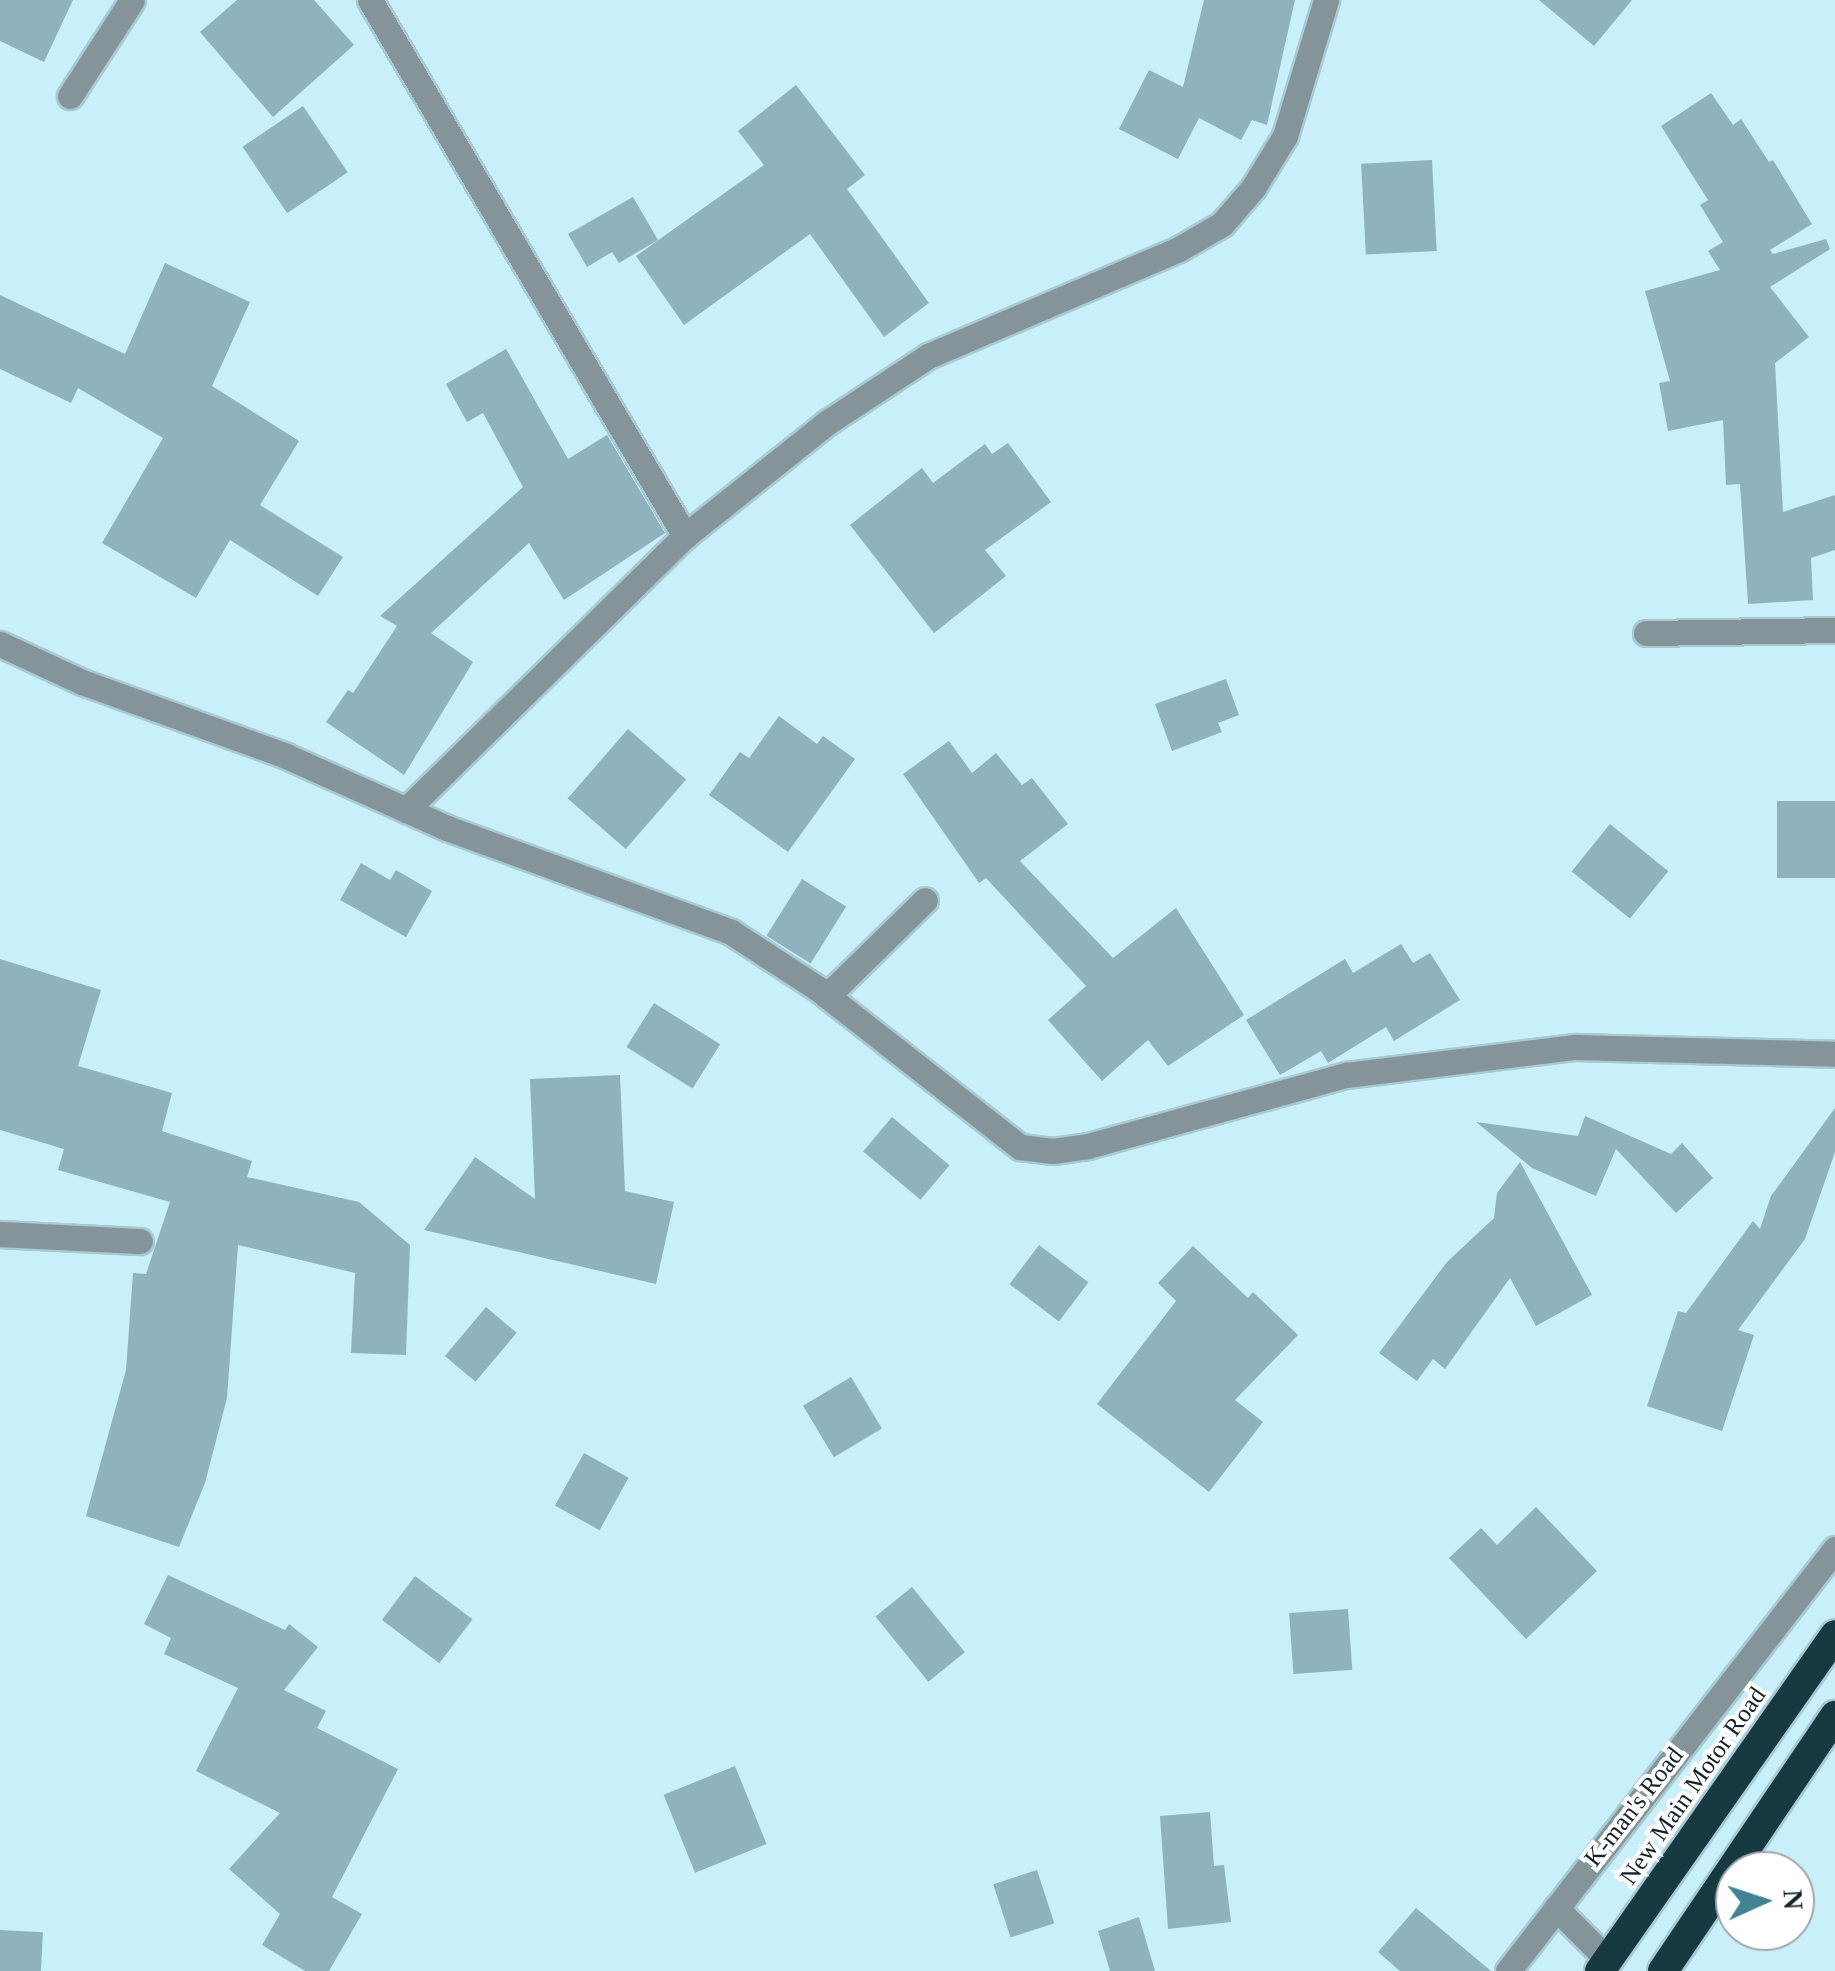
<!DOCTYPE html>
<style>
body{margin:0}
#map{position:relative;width:1835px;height:1971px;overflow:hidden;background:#c8effa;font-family:Georgia,serif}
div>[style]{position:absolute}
.building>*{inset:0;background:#8eb3be;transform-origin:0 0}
.roads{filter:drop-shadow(2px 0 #a7cad4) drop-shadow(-2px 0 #a7cad4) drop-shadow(0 2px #a7cad4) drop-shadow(0 -2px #a7cad4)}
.street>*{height:25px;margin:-12.5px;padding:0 12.5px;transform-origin:12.5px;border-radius:12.5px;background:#849499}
.highway>*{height:30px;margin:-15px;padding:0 15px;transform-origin:15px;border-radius:15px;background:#163942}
span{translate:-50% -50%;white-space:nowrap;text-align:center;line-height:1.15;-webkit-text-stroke:8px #fff;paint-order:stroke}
.street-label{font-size:25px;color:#132226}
.north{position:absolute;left:1715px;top:1851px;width:100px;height:100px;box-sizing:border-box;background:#fff;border:2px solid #a1a7a8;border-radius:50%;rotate:87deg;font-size:28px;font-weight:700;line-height:40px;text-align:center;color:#132226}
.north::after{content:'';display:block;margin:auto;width:35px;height:45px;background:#418394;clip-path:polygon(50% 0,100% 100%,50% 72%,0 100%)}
</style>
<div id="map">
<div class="building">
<div style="clip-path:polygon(0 0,73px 0,44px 62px,0 41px)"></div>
<div style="clip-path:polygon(237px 0,314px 0,354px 45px,273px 117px,200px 32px)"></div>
<div style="clip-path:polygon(1204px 0,1295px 0,1267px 125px,1252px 120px,1241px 140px,1199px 118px,1178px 159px,1119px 129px,1149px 70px,1183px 87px)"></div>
<div style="clip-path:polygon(1539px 0,1632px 0,1594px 46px)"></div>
<div style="clip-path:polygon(796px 85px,865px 175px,847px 189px,929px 303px,884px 337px,810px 234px,684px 325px,636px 256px,764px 165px,738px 131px)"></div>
<div style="clip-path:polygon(1711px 93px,1733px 125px,1741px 119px,1769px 162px,1773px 160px,1812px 224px,1770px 250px,1773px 254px,1826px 239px,1830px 249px,1770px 287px,1809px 337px,1775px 363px,1783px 512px,1835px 495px,1835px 550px,1811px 558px,1813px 600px,1748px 604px,1740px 484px,1726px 485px,1723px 420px,1668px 431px,1659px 383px,1670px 381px,1645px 291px,1720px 270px,1708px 251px,1723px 242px,1700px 205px,1708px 200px,1661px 126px)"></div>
<div style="left:303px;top:106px;width:80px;height:73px;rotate:56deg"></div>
<div style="left:1432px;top:160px;width:91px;height:71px;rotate:87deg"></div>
<div style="clip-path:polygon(633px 197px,658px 240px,619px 263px,612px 252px,587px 267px,568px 234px)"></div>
<div style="clip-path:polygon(165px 263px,250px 302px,212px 386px,299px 441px,260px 505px,343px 557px,318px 596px,230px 540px,196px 598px,102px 543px,163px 438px,78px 388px,71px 403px,0 369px,0 295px,125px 354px)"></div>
<div style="clip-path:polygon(506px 349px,568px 459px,607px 435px,665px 533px,564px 600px,529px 543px,431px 633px,473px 662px,404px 775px,326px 722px,348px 690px,353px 693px,397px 626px,380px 616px,523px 487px,483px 413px,467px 422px,446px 384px)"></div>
<div style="clip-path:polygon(1008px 443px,1051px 502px,985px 550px,1006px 576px,934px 633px,850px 525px,922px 468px,933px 483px,985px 444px,992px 454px)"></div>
<div style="clip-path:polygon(1226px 679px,1239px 715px,1218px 723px,1222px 732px,1172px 751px,1155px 704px)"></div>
<div style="clip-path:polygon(779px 716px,817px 744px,823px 736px,855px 759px,788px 852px,709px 795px,740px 752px,749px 758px)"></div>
<div style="left:628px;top:729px;width:77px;height:92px;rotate:41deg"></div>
<div style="clip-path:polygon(949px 741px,972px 773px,996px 753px,1022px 785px,1032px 778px,1068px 824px,1020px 861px,1113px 958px,1176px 908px,1244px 1015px,1168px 1066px,1148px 1040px,1102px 1081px,1048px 1020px,1086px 986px,986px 878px,979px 883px,903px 774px)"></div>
<div style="left:1835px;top:801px;width:77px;height:58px;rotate:90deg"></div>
<div style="left:1610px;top:824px;width:75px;height:61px;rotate:39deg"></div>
<div style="clip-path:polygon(361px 863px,390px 880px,396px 870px,432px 891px,406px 937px,340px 900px)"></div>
<div style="left:802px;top:879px;width:52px;height:67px;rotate:32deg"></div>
<div style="clip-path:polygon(1401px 944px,1413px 963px,1430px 953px,1460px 1000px,1394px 1041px,1386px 1027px,1328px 1063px,1321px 1051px,1280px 1075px,1246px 1020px,1345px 959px,1353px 973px)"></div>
<div style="clip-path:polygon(0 959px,101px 990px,78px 1066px,172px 1093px,162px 1131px,252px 1161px,247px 1177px,359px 1202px,410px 1245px,406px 1355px,351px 1353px,355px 1273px,238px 1245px,227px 1398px,205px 1483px,179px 1547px,86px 1516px,126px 1370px,133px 1273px,146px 1274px,170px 1202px,58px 1170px,64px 1149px,0 1130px)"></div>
<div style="left:654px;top:1003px;width:78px;height:52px;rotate:32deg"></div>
<div style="clip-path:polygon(620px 1075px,625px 1191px,674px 1202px,656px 1284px,424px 1230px,475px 1157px,535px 1199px,530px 1079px)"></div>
<div style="clip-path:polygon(1835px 1108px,1835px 1152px,1805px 1239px,1738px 1330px,1754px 1335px,1722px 1431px,1647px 1406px,1678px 1311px,1686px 1313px,1753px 1221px,1760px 1229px,1771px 1196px)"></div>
<div style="clip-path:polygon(1585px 1116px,1671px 1154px,1682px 1143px,1713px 1178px,1676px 1213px,1616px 1149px,1596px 1196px,1532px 1168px,1476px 1122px,1578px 1136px)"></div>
<div style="left:892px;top:1117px;width:75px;height:45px;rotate:40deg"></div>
<div style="clip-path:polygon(1520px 1162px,1592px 1295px,1536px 1326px,1510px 1278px,1445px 1369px,1433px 1359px,1417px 1381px,1379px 1353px,1447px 1262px,1494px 1218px,1497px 1193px)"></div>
<div style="left:1039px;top:1245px;width:62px;height:49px;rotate:37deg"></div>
<div style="clip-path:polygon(1193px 1246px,1248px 1298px,1253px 1292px,1298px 1335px,1235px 1400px,1263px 1422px,1209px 1492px,1097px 1404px,1176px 1301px,1158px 1283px)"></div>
<div style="left:486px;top:1307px;width:40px;height:64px;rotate:40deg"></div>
<div style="left:851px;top:1377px;width:60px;height:56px;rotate:59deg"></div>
<div style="left:584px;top:1453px;width:51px;height:60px;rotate:29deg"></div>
<div style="clip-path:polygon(1536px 1507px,1597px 1571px,1526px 1639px,1449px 1558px,1481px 1528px,1497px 1545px)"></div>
<div style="clip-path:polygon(168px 1575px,285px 1630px,289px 1624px,318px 1647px,284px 1690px,326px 1711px,317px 1728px,398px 1769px,332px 1897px,362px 1914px,329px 1971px,305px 1971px,262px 1945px,280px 1914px,229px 1869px,280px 1813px,196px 1771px,238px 1688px,164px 1654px,171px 1638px,144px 1624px)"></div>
<div style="left:415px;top:1576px;width:72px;height:55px;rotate:37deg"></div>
<div style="left:912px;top:1587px;width:84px;height:47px;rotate:51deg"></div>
<div style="left:1348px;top:1609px;width:61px;height:59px;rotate:86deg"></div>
<div style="left:735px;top:1766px;width:84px;height:77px;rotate:68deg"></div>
<div style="clip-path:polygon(1210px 1812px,1214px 1866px,1224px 1865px,1231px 1922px,1168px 1929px,1160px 1816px)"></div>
<div style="left:1037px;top:1870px;width:56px;height:46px;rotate:72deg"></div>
<div style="clip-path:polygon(1416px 1908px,1491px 1971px,1400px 1971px,1378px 1952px)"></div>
<div style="clip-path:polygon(1139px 1917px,1155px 1971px,1110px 1971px,1098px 1931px)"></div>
<div style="left:0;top:1930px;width:43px;height:41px;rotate:3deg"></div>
</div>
<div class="roads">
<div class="street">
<div style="left:370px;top:0;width:622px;rotate:59.56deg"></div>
<div style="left:70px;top:96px;width:114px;rotate:-57.1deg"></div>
<div style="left:1646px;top:633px;width:189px;rotate:-0.9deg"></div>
<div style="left:0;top:644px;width:90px;rotate:24.9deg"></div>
<div style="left:82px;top:682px;width:217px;rotate:19.9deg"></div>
<div style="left:286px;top:756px;width:176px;rotate:24.1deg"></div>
<div style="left:447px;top:828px;width:302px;rotate:20.1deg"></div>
<div style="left:731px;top:932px;width:103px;rotate:33.1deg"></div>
<div style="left:817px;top:988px;width:258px;rotate:38.1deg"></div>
<div style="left:1020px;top:1147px;width:33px;rotate:7deg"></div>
<div style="left:1053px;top:1151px;width:35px;rotate:-8deg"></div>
<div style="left:1088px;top:1146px;width:268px;rotate:-15.4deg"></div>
<div style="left:1346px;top:1075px;width:231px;rotate:-7deg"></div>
<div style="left:1575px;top:1047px;width:260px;rotate:1.5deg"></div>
<div style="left:406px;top:810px;width:391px;rotate:-44.5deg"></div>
<div style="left:685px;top:536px;width:183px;rotate:-38.6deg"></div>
<div style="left:828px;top:422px;width:120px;rotate:-33.4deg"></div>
<div style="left:928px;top:356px;width:273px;rotate:-23.1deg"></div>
<div style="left:1179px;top:249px;width:50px;rotate:-30.2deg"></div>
<div style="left:1222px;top:224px;width:48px;rotate:-49.3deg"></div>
<div style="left:1253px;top:188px;width:61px;rotate:-58.4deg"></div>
<div style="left:1285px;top:136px;width:142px;rotate:-73.2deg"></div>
<div style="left:827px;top:996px;width:137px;rotate:-44.4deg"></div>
<div style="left:0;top:1234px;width:140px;rotate:2.9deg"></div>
<div style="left:1556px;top:1908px;width:74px;rotate:45deg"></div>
<div style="left:1508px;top:1971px;width:534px;rotate:-52.23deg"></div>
</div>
<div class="highway">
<div style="left:1600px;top:1971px;width:410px;rotate:-55deg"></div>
<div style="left:1663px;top:1971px;width:308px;rotate:-56deg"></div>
</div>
</div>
<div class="street-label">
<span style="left:1693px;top:1786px;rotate:-55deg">New Main Motor Road</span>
<span style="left:1634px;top:1807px;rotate:-52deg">K-man's Road</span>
</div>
<div class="north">N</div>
</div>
